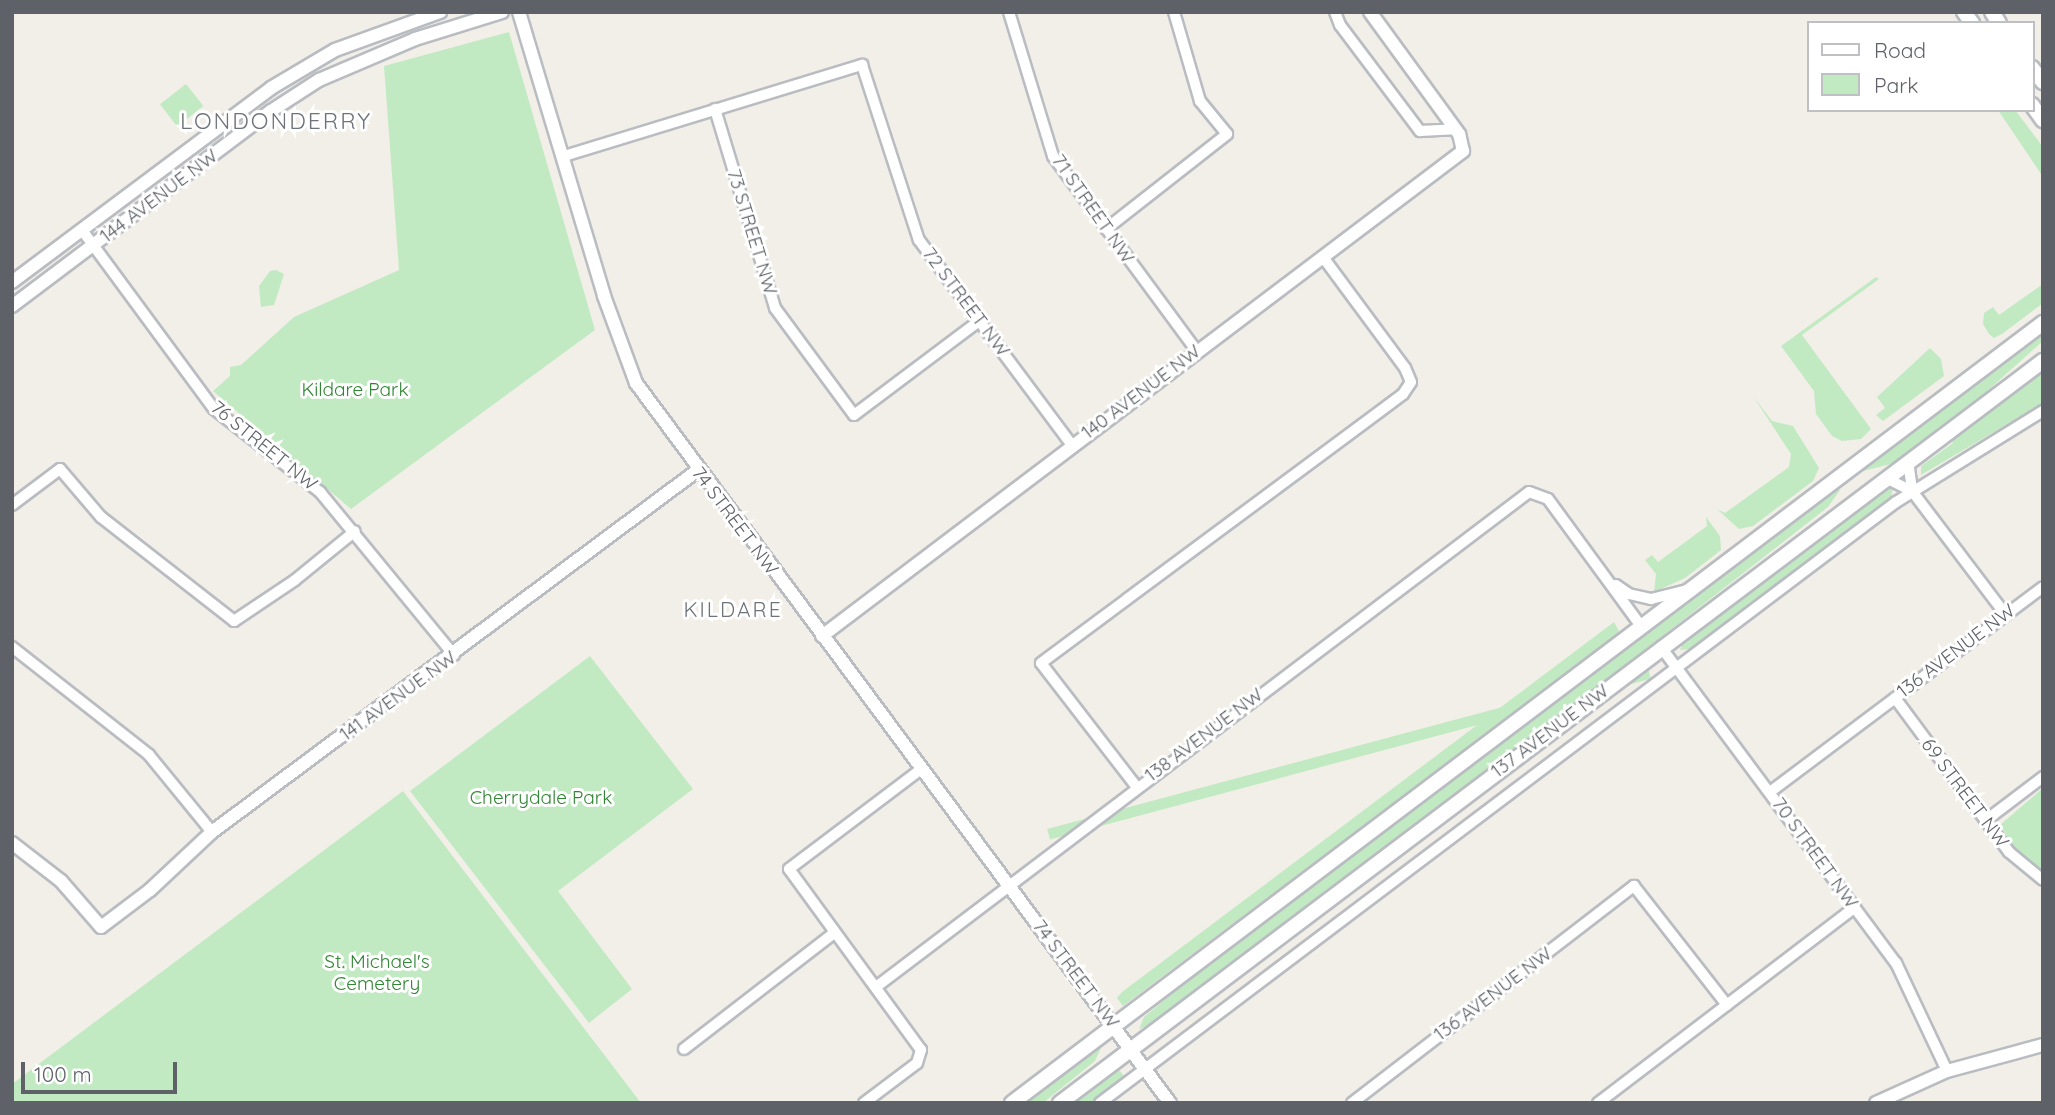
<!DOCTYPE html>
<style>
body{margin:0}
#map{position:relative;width:2055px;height:1115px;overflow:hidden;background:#f1efe7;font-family:Quicksand,sans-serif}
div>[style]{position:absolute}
.green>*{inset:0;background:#c2eac2;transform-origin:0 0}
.roads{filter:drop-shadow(2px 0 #b9bcc1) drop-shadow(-2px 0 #b9bcc1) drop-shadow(0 2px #b9bcc1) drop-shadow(0 -2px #b9bcc1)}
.minor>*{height:10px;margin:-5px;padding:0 5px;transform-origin:5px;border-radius:5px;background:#fff}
.tertiary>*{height:12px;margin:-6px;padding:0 6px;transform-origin:6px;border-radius:6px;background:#fff}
.secondary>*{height:14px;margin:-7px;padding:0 7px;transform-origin:7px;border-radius:7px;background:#fff}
span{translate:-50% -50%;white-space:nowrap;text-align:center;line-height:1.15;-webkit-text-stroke:6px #fff;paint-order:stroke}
.street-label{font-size:19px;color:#5e6268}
.park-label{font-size:19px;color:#2f8633}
.neighbourhood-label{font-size:21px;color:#6f747a;letter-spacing:2px}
.quarter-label{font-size:23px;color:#6f747a;letter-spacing:2px}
.frame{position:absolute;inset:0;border:14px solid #5e6268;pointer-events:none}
.legend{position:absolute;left:1807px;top:21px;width:228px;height:91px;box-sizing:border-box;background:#fff;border:2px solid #bfc0c3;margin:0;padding:9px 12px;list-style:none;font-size:21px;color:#5e6268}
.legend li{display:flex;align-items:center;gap:14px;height:35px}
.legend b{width:35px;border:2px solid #bfc0c3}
.scale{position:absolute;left:21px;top:1062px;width:156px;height:32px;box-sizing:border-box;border:4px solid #5e6268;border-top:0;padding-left:9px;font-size:21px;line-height:24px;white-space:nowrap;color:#5e6268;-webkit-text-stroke:5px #fff;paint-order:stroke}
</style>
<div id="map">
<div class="green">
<div style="clip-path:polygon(509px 32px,595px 330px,351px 509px,213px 391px,230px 376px,230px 367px,241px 365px,294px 317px,399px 270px,384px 66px)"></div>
<div style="left:186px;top:84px;width:28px;height:33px;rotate:52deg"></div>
<div style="clip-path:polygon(1998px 110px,2015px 110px,2043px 147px,2043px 177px)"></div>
<div style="clip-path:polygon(276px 270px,284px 274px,274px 305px,261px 307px,259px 286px,270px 271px)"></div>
<div style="clip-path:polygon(1876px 277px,1879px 279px,1802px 335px,1871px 429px,1861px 439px,1842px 441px,1832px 436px,1816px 414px,1814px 391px,1781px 346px)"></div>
<div style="clip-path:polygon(2043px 284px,2043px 303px,2002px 334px,1994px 338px,1989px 334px,1983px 324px,1984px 313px,1993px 307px,1999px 315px)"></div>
<div style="clip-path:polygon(2043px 332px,2043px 341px,1976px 401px,1894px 463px,1860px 472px)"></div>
<div style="clip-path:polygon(1930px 348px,1941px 359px,1944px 376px,1883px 421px,1876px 415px,1885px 408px,1877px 397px)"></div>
<div style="clip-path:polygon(2043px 369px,2043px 403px,1921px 475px,1921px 466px,1953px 443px,1950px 438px)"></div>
<div style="clip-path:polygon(1753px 396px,1772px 421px,1793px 426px,1819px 468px,1813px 481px,1753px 526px,1739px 529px,1717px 509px,1725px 513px,1789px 467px,1791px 454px)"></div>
<div style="clip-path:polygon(1893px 488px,1891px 498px,1691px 649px,1680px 650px,1685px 639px,1883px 490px)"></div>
<div style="clip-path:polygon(1835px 489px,1840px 490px,1828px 507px,1584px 697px,1152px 1024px,1139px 1029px,1144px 1017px,1231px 945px)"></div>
<div style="clip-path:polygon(1706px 517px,1720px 536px,1721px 550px,1685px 578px,1654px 592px,1656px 574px,1645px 560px,1652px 555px,1658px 562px,1707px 526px)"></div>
<div style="clip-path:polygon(1614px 622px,1619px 631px,1615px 637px,1123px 1006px,1117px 998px,1122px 992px)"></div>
<div style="clip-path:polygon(590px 656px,693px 789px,558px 891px,632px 989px,589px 1023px,410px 791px)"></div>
<div style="left:1648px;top:668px;width:11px;height:622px;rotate:75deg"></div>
<div style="clip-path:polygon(2043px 788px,2043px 872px,2020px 855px,2000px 825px)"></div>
<div style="clip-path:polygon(403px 791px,641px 1103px,12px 1103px,12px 1084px)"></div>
<div style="clip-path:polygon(1102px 1046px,1095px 1061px,1043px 1103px,1022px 1103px)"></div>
<div style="clip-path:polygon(1118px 1069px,1124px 1076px,1091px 1103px,1071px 1103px)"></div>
</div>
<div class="roads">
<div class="minor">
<div style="left:1009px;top:12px;width:151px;rotate:73deg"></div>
<div style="left:1053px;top:156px;width:241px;rotate:53.6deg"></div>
<div style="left:1335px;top:12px;width:14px;rotate:69deg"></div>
<div style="left:1340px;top:25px;width:133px;rotate:53deg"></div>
<div style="left:1420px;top:131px;width:35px;rotate:-3deg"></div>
<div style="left:715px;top:109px;width:208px;rotate:73.2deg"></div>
<div style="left:775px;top:308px;width:133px;rotate:53.6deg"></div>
<div style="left:854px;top:415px;width:156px;rotate:-36.9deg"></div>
<div style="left:564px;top:156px;width:312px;rotate:-17deg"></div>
<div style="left:862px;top:65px;width:184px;rotate:72deg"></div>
<div style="left:919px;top:240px;width:256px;rotate:53.3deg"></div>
<div style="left:1106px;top:229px;width:154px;rotate:-38.1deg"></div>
<div style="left:1227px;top:134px;width:43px;rotate:-129.3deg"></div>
<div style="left:1200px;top:101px;width:93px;rotate:-106.3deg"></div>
<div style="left:82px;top:230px;width:222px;rotate:53.6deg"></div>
<div style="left:214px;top:409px;width:135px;rotate:38.1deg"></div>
<div style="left:320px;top:492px;width:211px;rotate:50.6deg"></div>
<div style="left:1908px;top:461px;width:30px;rotate:82deg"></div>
<div style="left:1886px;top:478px;width:29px;rotate:27deg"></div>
<div style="left:1912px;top:491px;width:154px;rotate:52.9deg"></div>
<div style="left:12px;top:505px;width:60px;rotate:-36.9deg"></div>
<div style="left:60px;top:469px;width:63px;rotate:49.5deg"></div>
<div style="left:101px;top:517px;width:169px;rotate:38deg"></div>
<div style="left:234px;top:621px;width:73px;rotate:-33.9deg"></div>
<div style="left:295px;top:580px;width:77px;rotate:-39.2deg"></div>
<div style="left:1616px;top:585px;width:16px;rotate:35deg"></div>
<div style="left:1629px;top:594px;width:23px;rotate:13deg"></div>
<div style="left:1651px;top:599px;width:36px;rotate:-14deg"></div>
<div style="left:12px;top:647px;width:174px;rotate:38.2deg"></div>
<div style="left:149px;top:755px;width:99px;rotate:50.7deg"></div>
<div style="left:1661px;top:647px;width:394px;rotate:53.4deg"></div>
<div style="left:1896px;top:963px;width:119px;rotate:64.7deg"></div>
<div style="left:1895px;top:698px;width:192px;rotate:53.5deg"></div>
<div style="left:2009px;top:852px;width:44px;rotate:39.5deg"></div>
<div style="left:1136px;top:786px;width:155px;rotate:-127.7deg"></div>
<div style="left:1041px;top:663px;width:451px;rotate:-36.6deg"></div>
<div style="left:1403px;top:394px;width:14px;rotate:-56deg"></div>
<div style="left:1411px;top:382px;width:15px;rotate:-113deg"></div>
<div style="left:1405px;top:368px;width:138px;rotate:-126.5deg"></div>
<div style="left:1770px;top:792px;width:341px;rotate:-36.9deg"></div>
<div style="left:1985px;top:821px;width:73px;rotate:-37.2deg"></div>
<div style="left:876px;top:987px;width:819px;rotate:-37.16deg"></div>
<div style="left:1529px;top:492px;width:20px;rotate:20deg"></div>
<div style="left:1548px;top:499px;width:157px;rotate:53.8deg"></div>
<div style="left:684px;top:1049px;width:190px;rotate:-37.7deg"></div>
<div style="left:864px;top:1103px;width:66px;rotate:-37deg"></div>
<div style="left:917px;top:1063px;width:14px;rotate:-73deg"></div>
<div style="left:921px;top:1050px;width:224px;rotate:-126.1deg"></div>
<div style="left:789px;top:869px;width:166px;rotate:-37.1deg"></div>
<div style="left:1100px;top:1103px;width:997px;rotate:-37.05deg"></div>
<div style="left:1896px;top:502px;width:173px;rotate:-31.8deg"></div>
<div style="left:1352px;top:1103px;width:356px;rotate:-37.6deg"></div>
<div style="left:1634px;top:886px;width:151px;rotate:52deg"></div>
<div style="left:1598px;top:1103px;width:323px;rotate:-37.3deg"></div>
</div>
<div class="tertiary">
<div style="left:519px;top:12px;width:296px;rotate:73.3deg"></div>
<div style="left:604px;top:296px;width:93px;rotate:69.8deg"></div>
<div style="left:636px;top:383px;width:896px;rotate:53.44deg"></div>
<div style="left:12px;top:282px;width:324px;rotate:-36.8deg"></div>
<div style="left:271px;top:88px;width:74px;rotate:-30.7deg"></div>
<div style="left:335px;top:50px;width:112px;rotate:-19.9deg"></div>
<div style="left:12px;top:306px;width:324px;rotate:-37deg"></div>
<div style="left:271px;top:111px;width:57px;rotate:-32.9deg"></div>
<div style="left:319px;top:80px;width:104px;rotate:-23.1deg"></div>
<div style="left:415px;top:39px;width:91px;rotate:-17.2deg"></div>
<div style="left:822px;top:636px;width:804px;rotate:-37.11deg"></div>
<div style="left:1463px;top:151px;width:17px;rotate:-103deg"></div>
<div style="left:1459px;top:134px;width:151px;rotate:-126.1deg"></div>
<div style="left:12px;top:843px;width:62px;rotate:37.8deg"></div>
<div style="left:61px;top:881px;width:61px;rotate:49deg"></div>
<div style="left:101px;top:927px;width:61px;rotate:-37.1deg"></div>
<div style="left:150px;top:890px;width:85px;rotate:-43.1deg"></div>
<div style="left:212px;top:832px;width:606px;rotate:-36.68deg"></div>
<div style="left:1876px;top:1103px;width:78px;rotate:-24.3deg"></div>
<div style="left:1947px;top:1071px;width:99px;rotate:-15.2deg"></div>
</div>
<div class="secondary">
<div style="left:1964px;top:12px;width:14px;rotate:54deg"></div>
<div style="left:1992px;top:12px;width:13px;rotate:58deg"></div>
<div style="left:2032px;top:68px;width:18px;rotate:52deg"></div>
<div style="left:2032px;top:105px;width:19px;rotate:54deg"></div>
<div style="left:1012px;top:1103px;width:1293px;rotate:-37.11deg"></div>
<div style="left:1060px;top:1103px;width:1232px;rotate:-37.05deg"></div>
</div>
</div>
<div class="street-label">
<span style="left:159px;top:196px;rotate:-37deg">144 AVENUE NW</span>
<span style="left:1093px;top:209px;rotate:55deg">71 STREET NW</span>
<span style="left:752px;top:232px;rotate:73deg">73 STREET NW</span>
<span style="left:966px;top:302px;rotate:53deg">72 STREET NW</span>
<span style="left:1141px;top:392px;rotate:-37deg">140 AVENUE NW</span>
<span style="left:264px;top:446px;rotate:39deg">76 STREET NW</span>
<span style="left:735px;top:521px;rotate:53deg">74 STREET NW</span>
<span style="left:1956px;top:651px;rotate:-37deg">136 AVENUE NW</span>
<span style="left:398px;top:696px;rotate:-36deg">141 AVENUE NW</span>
<span style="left:1550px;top:731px;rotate:-37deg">137 AVENUE NW</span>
<span style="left:1204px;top:735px;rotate:-37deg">138 AVENUE NW</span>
<span style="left:1965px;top:793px;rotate:53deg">69 STREET NW</span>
<span style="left:1815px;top:853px;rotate:54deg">70 STREET NW</span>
<span style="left:1076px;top:974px;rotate:53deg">74 STREET NW</span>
<span style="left:1493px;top:994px;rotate:-37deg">136 AVENUE NW</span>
</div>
<div class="park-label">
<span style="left:355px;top:390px">Kildare Park</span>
<span style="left:541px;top:798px">Cherrydale Park</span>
<span style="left:377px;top:973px">St. Michael's<br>Cemetery</span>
</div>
<div class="neighbourhood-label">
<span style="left:733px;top:609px">KILDARE</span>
</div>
<div class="quarter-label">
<span style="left:276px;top:121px">LONDONDERRY</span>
</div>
<div class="frame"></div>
<ul class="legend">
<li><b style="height:9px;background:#fff"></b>Road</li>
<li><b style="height:19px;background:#c2eac2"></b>Park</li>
</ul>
<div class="scale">100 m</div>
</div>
